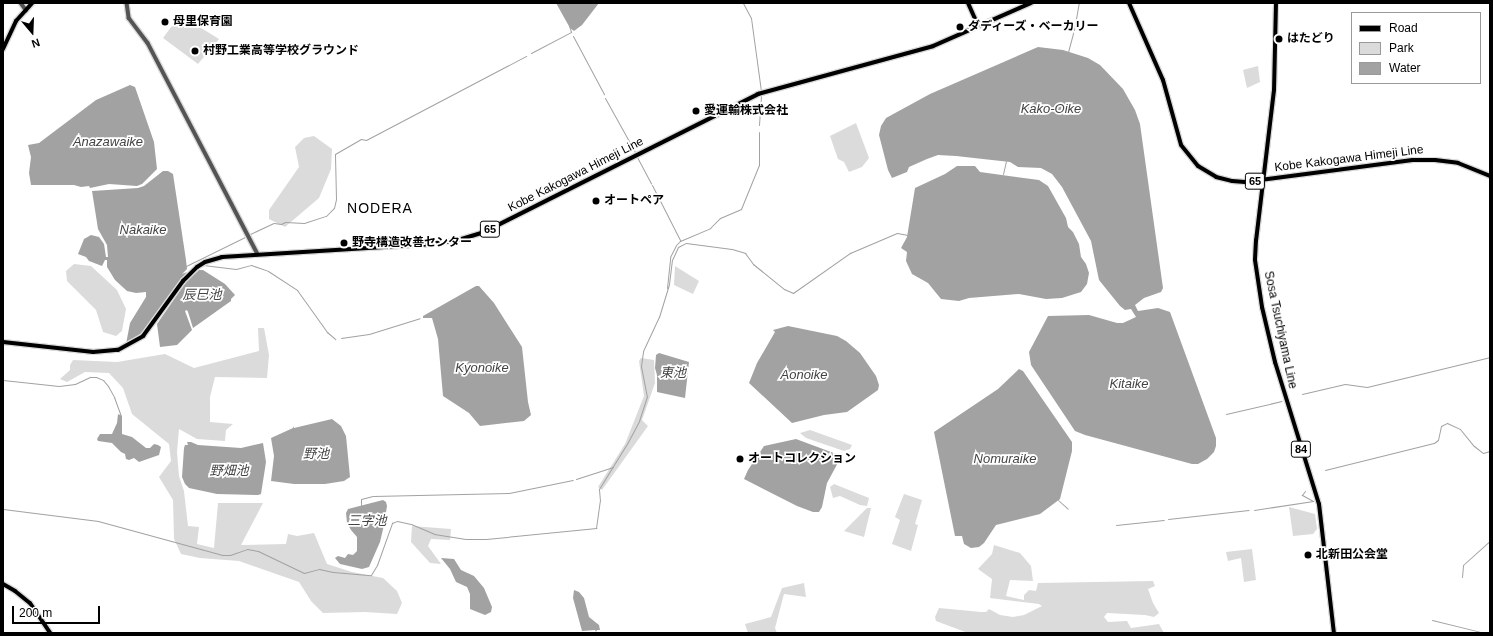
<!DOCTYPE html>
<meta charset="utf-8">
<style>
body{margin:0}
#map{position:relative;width:1493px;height:636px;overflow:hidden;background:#fff;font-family:Arial,"Noto Sans JP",sans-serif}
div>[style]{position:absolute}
.green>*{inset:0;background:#dbdbdb}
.water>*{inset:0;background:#a2a2a2}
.stream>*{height:1px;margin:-0.5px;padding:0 0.5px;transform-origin:0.5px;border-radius:0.5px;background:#a2a2a2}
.roads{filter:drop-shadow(1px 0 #dbdbdb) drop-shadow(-1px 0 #dbdbdb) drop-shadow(0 1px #dbdbdb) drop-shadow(0 -1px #dbdbdb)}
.minor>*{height:3.5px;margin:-1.75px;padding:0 1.75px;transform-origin:1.75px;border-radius:1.75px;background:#545454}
.major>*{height:4px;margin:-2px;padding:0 2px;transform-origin:2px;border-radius:2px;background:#000}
.dots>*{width:11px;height:11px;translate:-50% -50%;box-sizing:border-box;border:2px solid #fff;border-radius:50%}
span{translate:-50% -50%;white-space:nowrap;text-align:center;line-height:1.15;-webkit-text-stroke:3.5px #fff;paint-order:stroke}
.shield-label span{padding:1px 3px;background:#fff;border:1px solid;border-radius:3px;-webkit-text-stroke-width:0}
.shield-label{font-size:11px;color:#000;font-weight:700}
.poi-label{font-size:12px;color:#000;font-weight:700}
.left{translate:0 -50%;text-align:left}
.street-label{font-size:12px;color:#000}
.water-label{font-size:13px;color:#434343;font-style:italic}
.quarter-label{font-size:14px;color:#000;letter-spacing:1px}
.frame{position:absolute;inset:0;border:4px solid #000;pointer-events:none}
.legend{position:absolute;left:1351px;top:12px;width:130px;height:72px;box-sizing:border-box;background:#fff;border:1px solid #999;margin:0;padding:5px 7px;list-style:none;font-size:12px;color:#000}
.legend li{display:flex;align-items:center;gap:8px;height:20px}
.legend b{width:20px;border:1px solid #999}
.north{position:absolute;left:12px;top:12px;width:40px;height:40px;-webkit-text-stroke:3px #fff;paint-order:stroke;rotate:161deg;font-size:11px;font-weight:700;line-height:16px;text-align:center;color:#000}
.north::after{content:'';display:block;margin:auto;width:14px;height:18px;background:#000;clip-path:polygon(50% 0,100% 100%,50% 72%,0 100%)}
.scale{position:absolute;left:12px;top:606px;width:88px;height:18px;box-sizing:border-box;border:2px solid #000;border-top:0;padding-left:5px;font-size:12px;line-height:14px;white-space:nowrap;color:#000;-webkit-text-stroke:3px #fff;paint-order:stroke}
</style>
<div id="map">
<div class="green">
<div style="clip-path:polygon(180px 15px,219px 39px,198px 64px,163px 38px)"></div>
<div style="clip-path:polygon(1258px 66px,1260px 82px,1247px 88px,1243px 70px)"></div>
<div style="clip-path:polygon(856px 123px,869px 158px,862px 167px,849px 172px,844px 162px,838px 159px,830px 136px)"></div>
<div style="clip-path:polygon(314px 136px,332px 149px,331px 169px,319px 198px,285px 227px,269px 219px,269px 210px,299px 167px,295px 147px,304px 138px)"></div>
<div style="clip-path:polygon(74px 264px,91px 266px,117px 290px,126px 309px,122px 331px,116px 336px,103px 332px,96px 310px,67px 281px,66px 271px)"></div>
<div style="clip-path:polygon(675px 266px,699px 281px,693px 294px,674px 285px)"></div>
<div style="clip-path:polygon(258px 328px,264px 328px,269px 355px,267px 378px,215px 377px,210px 397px,210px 422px,233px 424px,226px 430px,225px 441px,197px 439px,179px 429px,177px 452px,179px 476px,184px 491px,188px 526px,199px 527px,197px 544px,214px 548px,218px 503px,263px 503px,241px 545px,286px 544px,288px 534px,297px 536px,314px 533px,327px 564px,352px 572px,383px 578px,397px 591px,402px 603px,397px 614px,365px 612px,323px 613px,311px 601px,299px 582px,239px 561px,200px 558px,181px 554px,174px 539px,173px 500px,159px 477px,171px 461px,169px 444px,132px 414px,123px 388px,109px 373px,85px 372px,67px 382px,60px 379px,70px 370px,70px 365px,73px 360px,117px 362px,165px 354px,194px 368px,259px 351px)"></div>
<div style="clip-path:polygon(641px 358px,654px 360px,655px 383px,642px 420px,648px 426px,602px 490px,598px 487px,625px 444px,644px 396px,639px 361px)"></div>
<div style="clip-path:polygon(810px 430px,852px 445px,850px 449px,844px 451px,806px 438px,800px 433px)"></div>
<div style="clip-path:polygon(834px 484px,869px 498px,867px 506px,860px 505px,840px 496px,833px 498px,830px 487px)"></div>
<div style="clip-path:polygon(904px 494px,922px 500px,915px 524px,918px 525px,911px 551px,892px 544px,900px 520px,895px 517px)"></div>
<div style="clip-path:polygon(1289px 507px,1315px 514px,1317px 529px,1313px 534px,1293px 536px)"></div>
<div style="clip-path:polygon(867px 508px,871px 508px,864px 537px,844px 531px)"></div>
<div style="clip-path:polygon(412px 526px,451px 529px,450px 540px,431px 539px,428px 546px,441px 564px,430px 563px,411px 542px)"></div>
<div style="clip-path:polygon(994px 545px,1020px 553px,1031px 566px,1033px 581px,1010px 580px,1006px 596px,1024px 600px,1024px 595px,1029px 590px,1036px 591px,1038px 583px,1153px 581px,1155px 586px,1148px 589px,1153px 603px,1159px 613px,1154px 617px,1145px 615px,1107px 613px,1104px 617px,1108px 622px,1127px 621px,1131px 628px,1159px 624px,1164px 633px,968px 633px,936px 621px,935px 617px,939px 608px,981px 612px,986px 612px,989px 609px,1000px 615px,1013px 617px,1024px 615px,1042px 606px,1039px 604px,990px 598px,992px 579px,978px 569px,992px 554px)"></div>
<div style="clip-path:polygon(1252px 549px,1256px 580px,1244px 582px,1241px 558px,1228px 561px,1226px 552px)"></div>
<div style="clip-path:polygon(804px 583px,806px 597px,784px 594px,775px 628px,777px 633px,748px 633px,745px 624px,771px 617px,782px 588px)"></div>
</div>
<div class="water">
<div style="clip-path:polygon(556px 3px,599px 3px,582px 25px,574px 31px,570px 28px)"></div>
<div style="clip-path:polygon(1038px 47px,1063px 50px,1088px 58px,1100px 65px,1123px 89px,1135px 110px,1140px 124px,1163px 288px,1161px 292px,1144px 298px,1135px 305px,1138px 311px,1158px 308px,1170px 312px,1216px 438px,1216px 446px,1214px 452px,1207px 459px,1198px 464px,1192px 464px,1085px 435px,1075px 431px,1031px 365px,1029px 352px,1048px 316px,1089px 315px,1117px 323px,1123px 323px,1136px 317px,1131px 309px,1125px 310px,1120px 306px,1099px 280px,1091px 241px,1062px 187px,1052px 174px,1041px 168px,1018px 167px,1010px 162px,956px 156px,938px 155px,927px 159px,909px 167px,907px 172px,892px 178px,888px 170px,879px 135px,881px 126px,886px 118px,930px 94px)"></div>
<div style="clip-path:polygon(130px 85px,135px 87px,154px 142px,157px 169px,142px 184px,137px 186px,109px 184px,90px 188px,89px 186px,81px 187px,74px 185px,31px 185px,29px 173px,31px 157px,28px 145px,39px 143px,96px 100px)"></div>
<div style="clip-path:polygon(957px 166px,975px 166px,980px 172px,1039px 180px,1048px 186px,1066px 218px,1068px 227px,1073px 232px,1079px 244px,1081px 257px,1086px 264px,1089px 273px,1087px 284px,1081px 292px,1062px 298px,1046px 299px,1019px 294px,969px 298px,959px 301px,941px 299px,928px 283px,912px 274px,906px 261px,907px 252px,901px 248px,907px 237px,915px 188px,945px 174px)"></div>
<div style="clip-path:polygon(163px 171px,168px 171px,173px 174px,186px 260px,187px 269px,182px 274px,187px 272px,154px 321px,142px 333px,126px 344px,130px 323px,146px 297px,146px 292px,136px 293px,127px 291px,115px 280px,107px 267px,107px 260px,105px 260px,102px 266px,89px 261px,86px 257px,78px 254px,84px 239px,91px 235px,99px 237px,104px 244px,106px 257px,108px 257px,107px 245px,98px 229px,92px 191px,138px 188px,144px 186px)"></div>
<div style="clip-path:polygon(199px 270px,203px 270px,225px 284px,235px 295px,231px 299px,231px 301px,193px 328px,188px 312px,187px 310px,185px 311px,192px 330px,177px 345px,160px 347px,157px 324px,186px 282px)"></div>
<div style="clip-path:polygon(476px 286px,479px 286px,494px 303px,522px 347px,528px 402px,531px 415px,524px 421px,480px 426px,469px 413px,443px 396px,438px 339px,432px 318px,423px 318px,423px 316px)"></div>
<div style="clip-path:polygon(788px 326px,837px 336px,846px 341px,860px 353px,876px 376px,879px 385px,878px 390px,847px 412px,824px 415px,792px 423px,749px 383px,757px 363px,775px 332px,773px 330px)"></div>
<div style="clip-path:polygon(659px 353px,689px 362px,685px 398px,657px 392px,657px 375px,655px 368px,656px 355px)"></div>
<div style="clip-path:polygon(1019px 369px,1023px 371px,1072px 442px,1072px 451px,1060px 499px,1040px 514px,996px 525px,984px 543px,979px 547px,971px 548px,964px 544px,962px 536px,955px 536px,934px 432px,998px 389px)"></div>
<div style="clip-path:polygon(118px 414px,122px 416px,122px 434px,132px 437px,146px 448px,150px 448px,154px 444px,158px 445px,161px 447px,159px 455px,139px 462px,134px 458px,129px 460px,126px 459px,125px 454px,121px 452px,112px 443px,98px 441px,97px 439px,100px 434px,112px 434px,117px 423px)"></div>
<div style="clip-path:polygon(332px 419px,341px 426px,346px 436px,350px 477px,344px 481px,325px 484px,294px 484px,271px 481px,274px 456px,271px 438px,293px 428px,293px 426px,294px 428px)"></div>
<div style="clip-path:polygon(796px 439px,839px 455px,840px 459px,827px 483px,822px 507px,819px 512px,813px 512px,797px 506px,744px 479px,748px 470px,764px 446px)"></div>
<div style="clip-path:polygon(187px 442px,191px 442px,198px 445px,241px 448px,263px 443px,266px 462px,261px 494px,258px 495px,217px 494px,189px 488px,185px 484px,182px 477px,184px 448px,185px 445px,188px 445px)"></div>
<div style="clip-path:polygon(383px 500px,386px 502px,387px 506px,384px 525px,380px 542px,369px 567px,362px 569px,340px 564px,335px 558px,338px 556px,345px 558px,348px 554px,353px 555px,357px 551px,357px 537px,351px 530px,347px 523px,346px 513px,348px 509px)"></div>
<div style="clip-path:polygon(441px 558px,454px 559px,461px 570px,474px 576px,484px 588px,492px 607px,491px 612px,485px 615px,470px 609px,470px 594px,467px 587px,456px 582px,450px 569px)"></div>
<div style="clip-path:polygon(574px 590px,579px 592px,584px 598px,589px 617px,599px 625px,600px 630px,597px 630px,596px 632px,595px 630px,582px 631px,573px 598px)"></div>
</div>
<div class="stream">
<div style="left:743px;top:3px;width:17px;rotate:62deg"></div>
<div style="left:751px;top:18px;width:74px;rotate:82.2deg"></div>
<div style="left:1074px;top:30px;width:27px;rotate:-80deg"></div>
<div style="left:573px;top:36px;width:66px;rotate:61.9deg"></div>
<div style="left:1068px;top:52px;width:20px;rotate:-75deg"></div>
<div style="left:531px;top:53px;width:45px;rotate:-27.7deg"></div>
<div style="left:571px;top:32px;width:7px;rotate:-106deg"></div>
<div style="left:605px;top:98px;width:62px;rotate:60.9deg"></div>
<div style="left:759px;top:125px;width:29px;rotate:-86deg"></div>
<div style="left:637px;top:157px;width:30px;rotate:62deg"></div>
<div style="left:1003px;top:174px;width:13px;rotate:-77deg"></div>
<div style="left:652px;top:185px;width:62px;rotate:63deg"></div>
<div style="left:250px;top:234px;width:26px;rotate:-25deg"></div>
<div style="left:274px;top:223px;width:7px;rotate:8deg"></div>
<div style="left:281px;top:224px;width:4px;rotate:-27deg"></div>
<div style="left:285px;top:222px;width:19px;rotate:3deg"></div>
<div style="left:304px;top:223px;width:23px;rotate:-18deg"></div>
<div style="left:326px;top:216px;width:11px;rotate:-45deg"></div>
<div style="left:334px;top:208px;width:9px;rotate:-77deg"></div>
<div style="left:336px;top:199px;width:45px;rotate:-91.3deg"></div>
<div style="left:335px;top:154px;width:30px;rotate:-30deg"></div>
<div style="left:361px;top:139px;width:5px;rotate:11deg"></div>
<div style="left:366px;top:140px;width:181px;rotate:-27.7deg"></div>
<div style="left:203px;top:265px;width:33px;rotate:7deg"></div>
<div style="left:236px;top:269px;width:16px;rotate:-15deg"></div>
<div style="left:251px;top:265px;width:18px;rotate:19deg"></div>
<div style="left:268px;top:271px;width:35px;rotate:33deg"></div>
<div style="left:297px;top:290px;width:52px;rotate:54.5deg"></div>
<div style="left:327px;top:332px;width:11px;rotate:41deg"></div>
<div style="left:186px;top:266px;width:68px;rotate:-26.2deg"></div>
<div style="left:667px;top:288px;width:31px;rotate:-84deg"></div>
<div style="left:670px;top:257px;width:13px;rotate:-63deg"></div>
<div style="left:676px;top:245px;width:6px;rotate:-45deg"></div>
<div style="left:680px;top:241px;width:33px;rotate:-23deg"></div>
<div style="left:710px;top:228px;width:14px;rotate:-45deg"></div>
<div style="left:720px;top:218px;width:23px;rotate:-23deg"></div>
<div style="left:741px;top:209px;width:48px;rotate:-67.8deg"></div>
<div style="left:759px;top:165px;width:33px;rotate:-90deg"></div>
<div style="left:341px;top:338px;width:28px;rotate:-8deg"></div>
<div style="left:369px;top:334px;width:53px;rotate:-17.4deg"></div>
<div style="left:3px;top:380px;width:56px;rotate:6.1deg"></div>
<div style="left:59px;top:386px;width:16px;rotate:-7deg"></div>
<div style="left:75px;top:384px;width:17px;rotate:-25deg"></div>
<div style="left:90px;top:377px;width:6px"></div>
<div style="left:96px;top:377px;width:8px;rotate:23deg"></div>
<div style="left:103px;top:380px;width:8px;rotate:50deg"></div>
<div style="left:108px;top:386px;width:13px;rotate:61deg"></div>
<div style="left:114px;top:397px;width:20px;rotate:70deg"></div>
<div style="left:1302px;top:394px;width:44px;rotate:-13.1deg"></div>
<div style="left:1345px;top:384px;width:22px;rotate:8deg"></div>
<div style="left:1367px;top:387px;width:127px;rotate:-13.7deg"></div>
<div style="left:1226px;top:414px;width:57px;rotate:-13.1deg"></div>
<div style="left:1325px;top:470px;width:112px;rotate:-13.9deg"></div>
<div style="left:1434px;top:443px;width:5px;rotate:-37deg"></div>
<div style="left:1438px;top:440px;width:14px;rotate:-78deg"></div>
<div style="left:1441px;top:426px;width:7px;rotate:-27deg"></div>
<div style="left:1447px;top:423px;width:14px;rotate:25deg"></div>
<div style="left:1460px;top:429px;width:22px;rotate:51deg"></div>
<div style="left:1474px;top:446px;width:11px;rotate:38deg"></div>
<div style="left:1483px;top:453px;width:7px;rotate:-16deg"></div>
<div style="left:576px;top:479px;width:39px;rotate:-18deg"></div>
<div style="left:1058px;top:500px;width:13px;rotate:42deg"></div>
<div style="left:361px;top:505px;width:6px;rotate:-90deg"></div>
<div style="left:361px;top:499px;width:12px;rotate:-14deg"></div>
<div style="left:373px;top:496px;width:136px;rotate:-1.3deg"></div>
<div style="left:509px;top:493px;width:65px;rotate:-11.5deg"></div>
<div style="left:3px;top:509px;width:96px;rotate:7.2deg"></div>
<div style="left:98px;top:521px;width:129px;rotate:15.3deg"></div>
<div style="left:222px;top:555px;width:8px"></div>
<div style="left:230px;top:555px;width:18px;rotate:-19deg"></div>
<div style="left:247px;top:549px;width:11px;rotate:10deg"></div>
<div style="left:258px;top:551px;width:51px;rotate:25.6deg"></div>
<div style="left:304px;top:573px;width:16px;rotate:-15deg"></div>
<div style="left:319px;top:569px;width:14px;rotate:12deg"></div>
<div style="left:333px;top:572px;width:38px;rotate:5deg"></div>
<div style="left:371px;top:575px;width:12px;rotate:-59deg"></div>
<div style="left:377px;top:565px;width:45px;rotate:-70.3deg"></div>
<div style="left:392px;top:523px;width:5px;rotate:-22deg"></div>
<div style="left:397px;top:521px;width:14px;rotate:12deg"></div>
<div style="left:411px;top:524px;width:25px;rotate:23deg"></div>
<div style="left:434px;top:534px;width:32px;rotate:9deg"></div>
<div style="left:466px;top:539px;width:20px"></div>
<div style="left:486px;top:539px;width:111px;rotate:-5.7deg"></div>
<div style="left:596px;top:528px;width:27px;rotate:-82deg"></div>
<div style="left:600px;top:501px;width:12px;rotate:-95deg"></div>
<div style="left:599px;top:489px;width:55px;rotate:-58.3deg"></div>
<div style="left:628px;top:442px;width:24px;rotate:-62deg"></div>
<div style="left:639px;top:421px;width:25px;rotate:-72deg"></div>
<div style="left:647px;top:397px;width:32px;rotate:-101deg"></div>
<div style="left:641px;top:366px;width:15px;rotate:-82deg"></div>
<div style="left:643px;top:351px;width:38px;rotate:-65deg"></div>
<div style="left:659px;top:317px;width:34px;rotate:-73deg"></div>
<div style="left:669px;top:284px;width:24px;rotate:-83deg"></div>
<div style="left:672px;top:260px;width:14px;rotate:-65deg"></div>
<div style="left:678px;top:247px;width:9px;rotate:-27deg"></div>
<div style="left:686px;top:243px;width:46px;rotate:7.4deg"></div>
<div style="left:732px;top:249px;width:14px;rotate:17deg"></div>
<div style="left:745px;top:253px;width:14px;rotate:54deg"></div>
<div style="left:753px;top:264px;width:40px;rotate:39deg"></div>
<div style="left:784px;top:289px;width:10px;rotate:24deg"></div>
<div style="left:793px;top:293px;width:70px;rotate:-35.1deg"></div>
<div style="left:850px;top:253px;width:51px;rotate:-23.1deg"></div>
<div style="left:897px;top:233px;width:11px;rotate:10deg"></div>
<div style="left:1254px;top:510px;width:60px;rotate:-8.7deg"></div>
<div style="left:1313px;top:501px;width:13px;rotate:-151deg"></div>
<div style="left:1302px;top:495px;width:5px;rotate:-53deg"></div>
<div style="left:1168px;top:519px;width:81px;rotate:-6.3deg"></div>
<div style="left:1116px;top:525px;width:48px;rotate:-5.9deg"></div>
<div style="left:1462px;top:577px;width:12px;rotate:-85deg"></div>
<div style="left:1463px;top:565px;width:36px;rotate:-42deg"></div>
<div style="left:1432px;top:620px;width:55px;rotate:13.8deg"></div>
</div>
<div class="roads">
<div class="minor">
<div style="left:21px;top:3px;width:9px;rotate:54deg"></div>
<div style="left:127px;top:3px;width:15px;rotate:82deg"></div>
<div style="left:129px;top:18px;width:31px;rotate:53deg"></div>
<div style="left:148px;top:43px;width:238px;rotate:62.5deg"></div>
</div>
<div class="major">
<div style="left:968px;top:3px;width:24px;rotate:66deg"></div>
<div style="left:1129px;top:3px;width:84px;rotate:66.2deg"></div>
<div style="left:1163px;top:80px;width:67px;rotate:74.5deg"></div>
<div style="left:1181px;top:145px;width:27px;rotate:51deg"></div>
<div style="left:1198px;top:166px;width:21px;rotate:31deg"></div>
<div style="left:1216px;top:177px;width:16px;rotate:14deg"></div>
<div style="left:1232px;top:181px;width:13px;rotate:4deg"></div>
<div style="left:1245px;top:182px;width:169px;rotate:-7.5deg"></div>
<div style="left:1413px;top:160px;width:22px"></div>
<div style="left:1435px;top:160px;width:23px;rotate:7deg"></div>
<div style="left:1458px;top:163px;width:35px;rotate:22deg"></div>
<div style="left:1276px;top:3px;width:87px;rotate:91.3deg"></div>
<div style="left:1274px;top:90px;width:151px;rotate:96.8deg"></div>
<div style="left:1256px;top:240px;width:20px;rotate:93deg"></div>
<div style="left:1255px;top:260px;width:48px;rotate:81.5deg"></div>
<div style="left:1262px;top:307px;width:57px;rotate:76.7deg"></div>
<div style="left:1275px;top:362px;width:149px;rotate:72.8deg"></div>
<div style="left:1319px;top:504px;width:130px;rotate:83.4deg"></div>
<div style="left:3px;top:49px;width:31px;rotate:-65deg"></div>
<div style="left:16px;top:21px;width:24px;rotate:-48deg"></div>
<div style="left:3px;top:342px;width:91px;rotate:6.3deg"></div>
<div style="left:93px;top:352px;width:25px;rotate:-5deg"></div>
<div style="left:118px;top:350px;width:29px;rotate:-29deg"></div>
<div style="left:143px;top:336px;width:68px;rotate:-54deg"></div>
<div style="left:183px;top:281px;width:20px;rotate:-45deg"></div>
<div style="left:197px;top:267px;width:9px;rotate:-32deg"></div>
<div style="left:205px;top:262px;width:18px;rotate:-16deg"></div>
<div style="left:222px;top:257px;width:199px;rotate:-3.5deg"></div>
<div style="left:421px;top:245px;width:34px;rotate:-7deg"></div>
<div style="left:455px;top:241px;width:30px;rotate:-17deg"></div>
<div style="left:484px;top:232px;width:307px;rotate:-26.7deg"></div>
<div style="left:758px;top:94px;width:181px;rotate:-15.3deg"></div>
<div style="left:933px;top:46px;width:107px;rotate:-23.7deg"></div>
<div style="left:3px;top:584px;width:14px;rotate:30deg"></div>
<div style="left:15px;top:591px;width:19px;rotate:39deg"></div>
<div style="left:30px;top:603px;width:36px;rotate:56deg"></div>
</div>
</div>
<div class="dots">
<div style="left:165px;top:22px;background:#000"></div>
<div style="left:960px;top:27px;background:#000"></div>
<div style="left:1279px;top:39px;background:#000"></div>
<div style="left:195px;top:51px;background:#000"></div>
<div style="left:696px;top:111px;background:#000"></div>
<div style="left:596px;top:201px;background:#000"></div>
<div style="left:344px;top:243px;background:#000"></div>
<div style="left:740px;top:459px;background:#000"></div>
<div style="left:1308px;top:555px;background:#000"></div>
</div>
<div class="shield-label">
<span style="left:1255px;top:181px">65</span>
<span style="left:490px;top:229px">65</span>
<span style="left:1301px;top:449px">84</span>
</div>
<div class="poi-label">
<span class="left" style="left:173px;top:22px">母里保育園</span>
<span class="left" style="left:968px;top:27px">ダディーズ・ベーカリー</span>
<span class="left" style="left:1287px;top:39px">はたどり</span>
<span class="left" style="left:203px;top:51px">村野工業高等学校グラウンド</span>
<span class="left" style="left:704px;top:111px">愛運輸株式会社</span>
<span class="left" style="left:604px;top:201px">オートペア</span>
<span class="left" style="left:352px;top:243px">野寺構造改善センター</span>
<span class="left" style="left:748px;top:459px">オートコレクション</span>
<span class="left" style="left:1316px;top:555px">北新田公会堂</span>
</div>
<div class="street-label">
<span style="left:1349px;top:159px;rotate:-7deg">Kobe Kakogawa Himeji Line</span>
<span style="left:576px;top:175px;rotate:-27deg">Kobe Kakogawa Himeji Line</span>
<span style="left:1280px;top:330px;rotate:78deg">Sosa Tsuchiyama Line</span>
</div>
<div class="water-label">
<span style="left:1051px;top:109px">Kako-Oike</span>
<span style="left:108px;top:142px">Anazawaike</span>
<span style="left:143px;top:230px">Nakaike</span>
<span style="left:202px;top:295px">辰巳池</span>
<span style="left:482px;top:368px">Kyonoike</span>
<span style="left:673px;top:373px">東池</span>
<span style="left:804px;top:375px">Aonoike</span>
<span style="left:1129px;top:384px">Kitaike</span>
<span style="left:316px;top:454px">野池</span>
<span style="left:1005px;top:459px">Nomuraike</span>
<span style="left:229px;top:471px">野畑池</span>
<span style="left:367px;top:521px">三字池</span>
</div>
<div class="quarter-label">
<span style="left:380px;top:208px">NODERA</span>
</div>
<div class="frame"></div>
<ul class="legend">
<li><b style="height:5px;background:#000"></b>Road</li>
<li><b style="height:11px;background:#dbdbdb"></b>Park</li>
<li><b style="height:11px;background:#a2a2a2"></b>Water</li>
</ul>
<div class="north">N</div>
<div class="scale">200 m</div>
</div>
